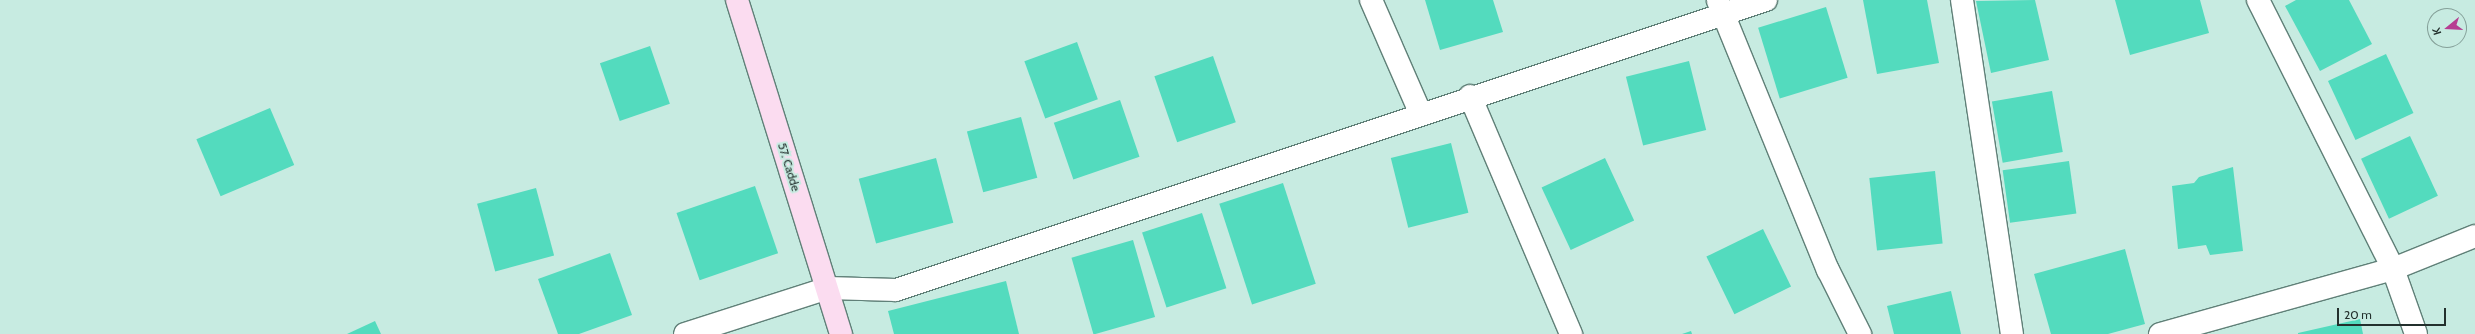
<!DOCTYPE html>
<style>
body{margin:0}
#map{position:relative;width:2475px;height:334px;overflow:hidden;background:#c7ebe1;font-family:Cabin,sans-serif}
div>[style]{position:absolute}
.building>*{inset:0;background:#53dbbe;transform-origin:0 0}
.roads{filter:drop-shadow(1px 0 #608078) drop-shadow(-1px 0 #608078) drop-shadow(0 1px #608078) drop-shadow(0 -1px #608078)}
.street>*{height:22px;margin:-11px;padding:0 11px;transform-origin:11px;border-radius:11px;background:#fff}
.secondary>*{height:22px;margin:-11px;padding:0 11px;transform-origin:11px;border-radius:11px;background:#fbdcf0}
span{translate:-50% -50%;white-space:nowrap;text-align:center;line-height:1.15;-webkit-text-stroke:4px #c7ebe1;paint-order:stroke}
.street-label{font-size:12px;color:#23302d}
.north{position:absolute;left:2427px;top:8px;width:40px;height:40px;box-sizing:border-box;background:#c7ebe1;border:1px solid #85a099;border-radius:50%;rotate:252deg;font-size:11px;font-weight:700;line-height:16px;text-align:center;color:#23302d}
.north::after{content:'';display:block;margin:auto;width:14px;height:18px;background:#b63d92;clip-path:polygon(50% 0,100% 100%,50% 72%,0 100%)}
.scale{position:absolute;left:2337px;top:308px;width:109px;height:18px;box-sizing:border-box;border:2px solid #23302d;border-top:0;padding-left:5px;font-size:12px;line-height:14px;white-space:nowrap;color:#23302d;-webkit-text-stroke:3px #c7ebe1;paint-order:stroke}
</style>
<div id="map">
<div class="building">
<div style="clip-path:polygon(1425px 0,1493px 0,1503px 32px,1440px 50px)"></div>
<div style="clip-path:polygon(1863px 0,1927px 0,1939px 63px,1877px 74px)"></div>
<div style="clip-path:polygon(2035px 0,2049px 60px,1991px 73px,1976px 1px)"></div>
<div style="clip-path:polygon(2115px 0,2200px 0,2209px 33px,2130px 55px)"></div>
<div style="clip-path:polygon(2296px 0,2349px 0,2372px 44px,2320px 71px,2285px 6px)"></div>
<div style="left:1826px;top:7px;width:74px;height:71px;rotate:73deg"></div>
<div style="left:1077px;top:42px;width:61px;height:56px;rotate:70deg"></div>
<div style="left:650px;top:46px;width:61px;height:53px;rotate:71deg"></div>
<div style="left:2386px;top:54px;width:65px;height:64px;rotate:65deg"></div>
<div style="left:1213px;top:56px;width:70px;height:62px;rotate:71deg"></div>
<div style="left:1689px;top:61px;width:71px;height:65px;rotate:76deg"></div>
<div style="left:2052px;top:91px;width:62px;height:61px;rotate:80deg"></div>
<div style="left:1120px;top:100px;width:60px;height:70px;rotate:71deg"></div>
<div style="left:270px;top:108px;width:62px;height:80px;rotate:67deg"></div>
<div style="left:1021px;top:117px;width:63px;height:56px;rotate:75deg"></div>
<div style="left:2410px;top:136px;width:66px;height:54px;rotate:65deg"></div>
<div style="left:1451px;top:143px;width:72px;height:62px;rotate:76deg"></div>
<div style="left:936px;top:158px;width:67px;height:80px;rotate:75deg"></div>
<div style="left:1605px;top:158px;width:69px;height:70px;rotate:65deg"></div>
<div style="left:2069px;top:161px;width:53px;height:67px;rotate:82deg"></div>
<div style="clip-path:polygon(2233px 167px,2243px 251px,2210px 255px,2206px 245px,2178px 249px,2172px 186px,2194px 183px,2199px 177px)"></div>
<div style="left:1935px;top:171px;width:73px;height:66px;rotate:84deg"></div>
<div style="left:1283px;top:183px;width:106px;height:67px;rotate:72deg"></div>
<div style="left:755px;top:186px;width:71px;height:83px;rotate:71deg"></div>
<div style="left:536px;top:188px;width:70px;height:61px;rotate:75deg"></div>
<div style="left:1202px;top:213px;width:79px;height:63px;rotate:72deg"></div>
<div style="left:1763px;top:229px;width:64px;height:63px;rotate:64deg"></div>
<div style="left:1133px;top:240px;width:80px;height:64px;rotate:74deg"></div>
<div style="clip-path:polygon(2125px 249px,2145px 324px,2108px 334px,2051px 334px,2034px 274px)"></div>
<div style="clip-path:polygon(610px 253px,632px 315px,579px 334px,558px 334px,538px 279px)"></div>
<div style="clip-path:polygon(1006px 281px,1019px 334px,894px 334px,888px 311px)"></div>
<div style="clip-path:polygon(1951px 291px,1961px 334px,1894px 334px,1887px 306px)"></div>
<div style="clip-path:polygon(2360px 319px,2363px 334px,2298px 334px,2298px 333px)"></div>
<div style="clip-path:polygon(375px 321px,381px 334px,347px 334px)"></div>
<div style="clip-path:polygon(1691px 331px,1692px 334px,1682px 334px)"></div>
</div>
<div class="roads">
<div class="street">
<div style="left:1371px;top:0;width:122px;rotate:66.4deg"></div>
<div style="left:1962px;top:0;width:338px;rotate:81.5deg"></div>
<div style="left:2258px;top:0;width:301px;rotate:63.3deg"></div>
<div style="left:2393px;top:269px;width:69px;rotate:70.5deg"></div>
<div style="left:1718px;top:1px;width:291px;rotate:67.8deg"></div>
<div style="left:1828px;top:270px;width:72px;rotate:63.4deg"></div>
<div style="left:1470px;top:96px;width:259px;rotate:67deg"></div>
<div style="left:685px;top:334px;width:150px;rotate:-17.8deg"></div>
<div style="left:828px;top:288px;width:68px;rotate:1.7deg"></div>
<div style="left:896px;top:290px;width:917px;rotate:-18.43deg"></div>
<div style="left:2160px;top:334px;width:242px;rotate:-15.6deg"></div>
<div style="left:2393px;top:269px;width:88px;rotate:-21.9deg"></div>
</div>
<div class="secondary">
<div style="left:737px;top:0;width:350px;rotate:72.7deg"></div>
</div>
</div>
<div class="street-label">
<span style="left:789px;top:167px;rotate:73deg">57. Cadde</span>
</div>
<div class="north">K</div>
<div class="scale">20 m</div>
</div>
